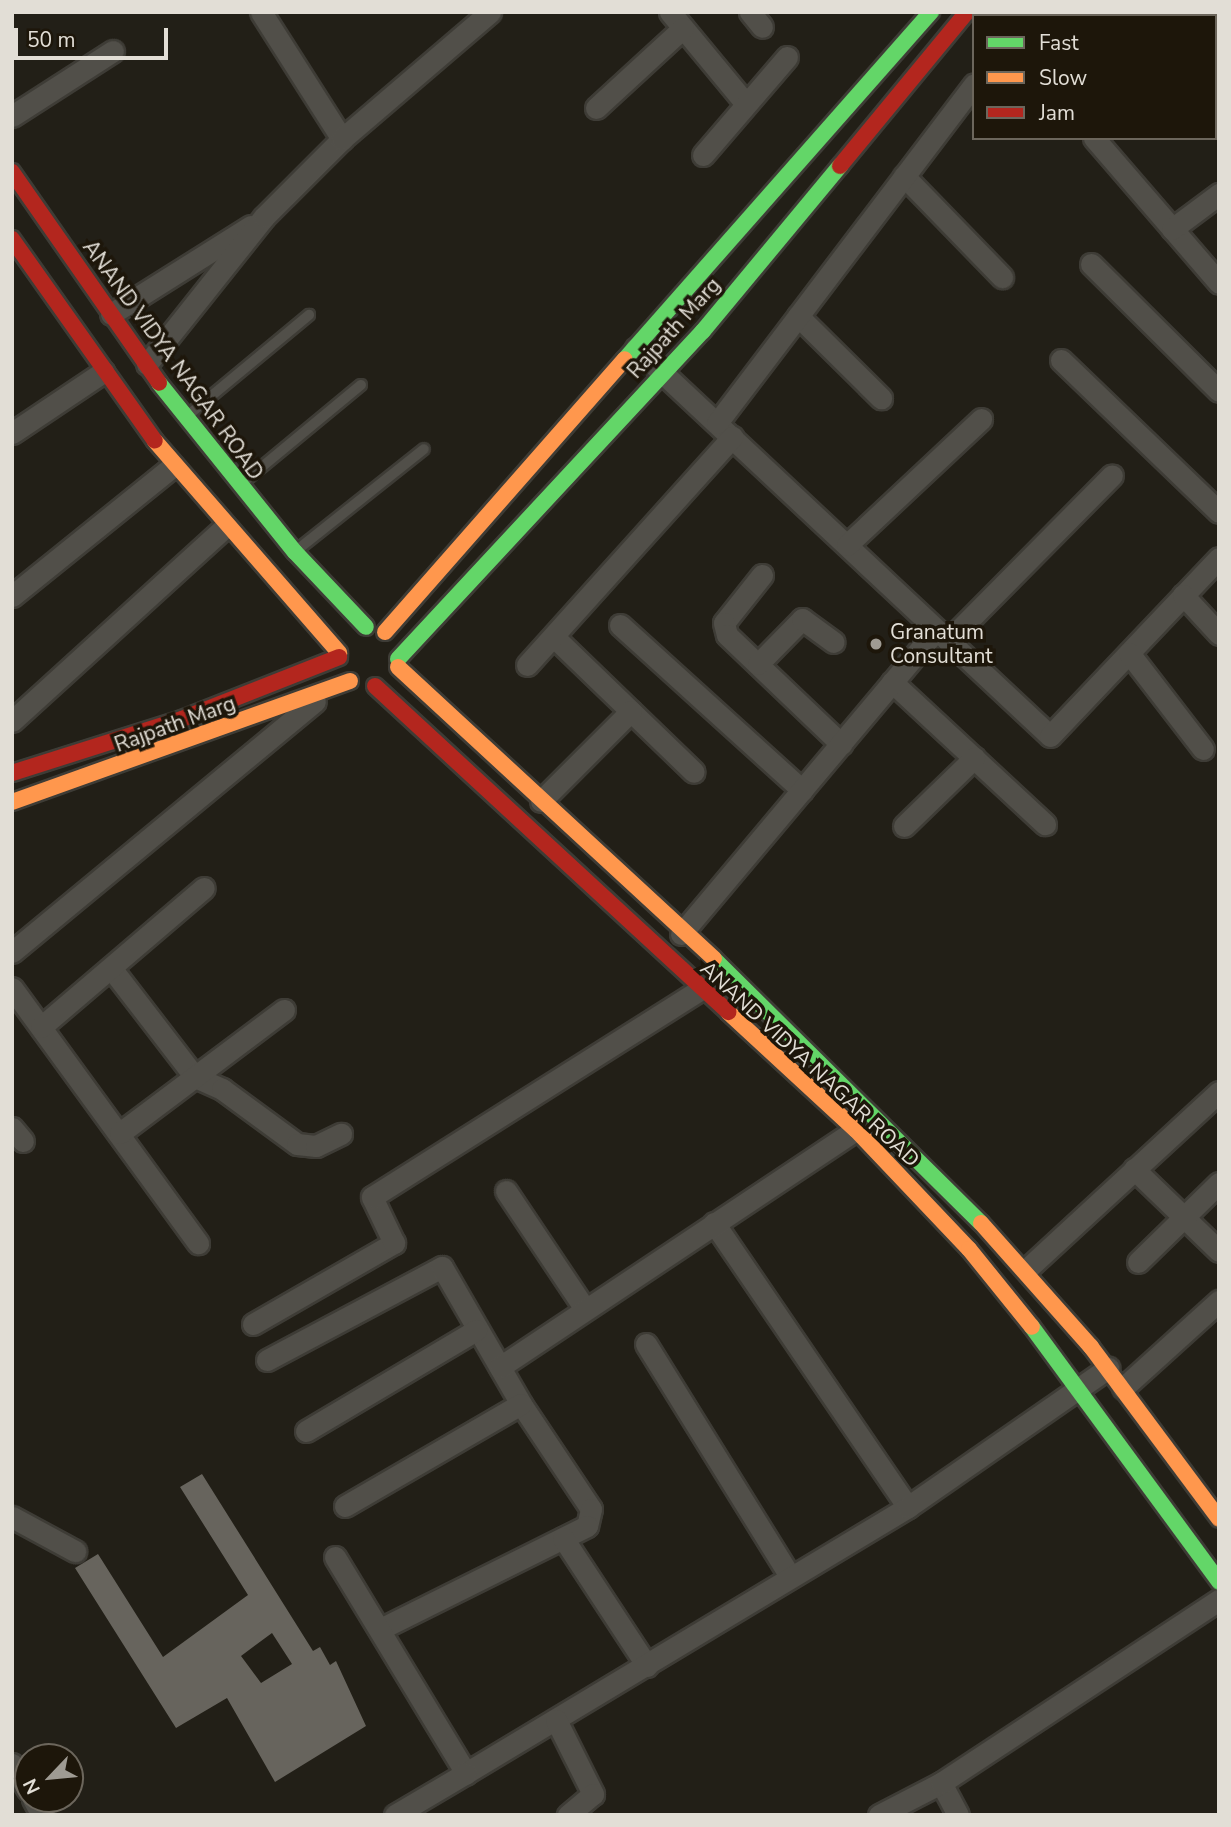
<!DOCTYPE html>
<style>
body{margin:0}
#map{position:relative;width:1231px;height:1827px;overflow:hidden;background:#221f17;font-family:"Nunito Sans",sans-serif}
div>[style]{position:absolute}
.building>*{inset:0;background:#67645d}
.roads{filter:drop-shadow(2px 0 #3e3c36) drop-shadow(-2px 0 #3e3c36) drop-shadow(0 2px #3e3c36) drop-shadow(0 -2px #3e3c36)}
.lane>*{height:10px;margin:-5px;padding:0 5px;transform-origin:5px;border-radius:5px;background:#514f49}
.street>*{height:21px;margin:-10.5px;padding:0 10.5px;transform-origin:10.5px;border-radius:10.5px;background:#514f49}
.fast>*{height:16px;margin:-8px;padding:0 8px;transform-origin:8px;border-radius:8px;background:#63d668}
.slow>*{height:16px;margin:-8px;padding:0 8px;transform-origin:8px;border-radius:8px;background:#ff974d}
.jam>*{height:16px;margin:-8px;padding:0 8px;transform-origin:8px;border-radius:8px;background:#b3261e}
.dots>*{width:19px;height:19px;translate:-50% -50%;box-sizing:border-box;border:4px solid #1d160a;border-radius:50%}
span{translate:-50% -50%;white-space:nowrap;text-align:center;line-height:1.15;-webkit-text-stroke:7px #1d160a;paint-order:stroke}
.street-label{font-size:21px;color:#e2ded6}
.poi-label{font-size:21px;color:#e2ded6}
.left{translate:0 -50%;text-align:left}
.frame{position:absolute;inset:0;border:14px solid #e2ded6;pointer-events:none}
.legend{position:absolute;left:972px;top:14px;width:245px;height:126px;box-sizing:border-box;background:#1d160a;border:2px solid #6c665c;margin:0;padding:9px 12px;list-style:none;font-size:21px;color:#e2ded6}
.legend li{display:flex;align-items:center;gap:14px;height:35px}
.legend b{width:35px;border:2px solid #6c665c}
.north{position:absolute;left:14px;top:1743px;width:70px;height:70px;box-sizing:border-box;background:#1d160a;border:2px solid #6c665c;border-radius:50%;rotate:244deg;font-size:19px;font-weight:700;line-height:28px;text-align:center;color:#e2ded6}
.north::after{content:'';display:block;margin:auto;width:24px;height:32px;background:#9f9b93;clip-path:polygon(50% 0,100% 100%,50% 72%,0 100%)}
.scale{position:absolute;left:14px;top:28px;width:154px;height:32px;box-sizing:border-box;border:4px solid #e2ded6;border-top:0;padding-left:9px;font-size:21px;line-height:24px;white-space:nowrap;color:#e2ded6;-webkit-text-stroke:5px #1d160a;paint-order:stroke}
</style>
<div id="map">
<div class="building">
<div style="clip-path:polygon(evenodd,202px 1474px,313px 1651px,320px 1647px,330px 1665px,336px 1661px,366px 1726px,275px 1782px,227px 1698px,176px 1728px,75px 1568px,98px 1554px,163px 1657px,248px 1595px,180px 1487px,202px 1474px,272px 1633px,292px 1664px,261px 1683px,241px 1656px,272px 1633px)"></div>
</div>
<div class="roads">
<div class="lane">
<div style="left:186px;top:417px;width:160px;rotate:-39.7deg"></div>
<div style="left:240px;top:485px;width:157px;rotate:-39.6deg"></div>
<div style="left:297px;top:550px;width:162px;rotate:-38.5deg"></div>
</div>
<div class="street">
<div style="left:261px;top:12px;width:151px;rotate:57.5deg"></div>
<div style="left:670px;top:12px;width:119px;rotate:50.4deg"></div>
<div style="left:750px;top:12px;width:19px;rotate:51deg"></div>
<div style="left:1029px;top:16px;width:5px;rotate:-53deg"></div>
<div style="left:1215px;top:77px;width:6px;rotate:45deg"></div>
<div style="left:596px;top:108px;width:118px;rotate:-42.6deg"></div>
<div style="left:12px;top:116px;width:120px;rotate:-32.8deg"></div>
<div style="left:1094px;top:138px;width:191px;rotate:49.2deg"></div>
<div style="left:703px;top:155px;width:129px;rotate:-49.4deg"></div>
<div style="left:904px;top:176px;width:141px;rotate:45.9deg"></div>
<div style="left:1172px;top:229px;width:59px;rotate:-36.7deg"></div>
<div style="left:1091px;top:264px;width:180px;rotate:44.8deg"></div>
<div style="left:111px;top:314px;width:165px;rotate:-32.2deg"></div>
<div style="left:798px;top:316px;width:117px;rotate:44.7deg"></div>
<div style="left:636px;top:348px;width:567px;rotate:43.14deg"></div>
<div style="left:1050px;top:736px;width:245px;rotate:-46.5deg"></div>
<div style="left:1061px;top:360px;width:219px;rotate:43.9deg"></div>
<div style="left:147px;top:364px;width:188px;rotate:-51.5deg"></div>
<div style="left:264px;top:217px;width:110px;rotate:-45deg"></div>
<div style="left:342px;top:139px;width:195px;rotate:-40.6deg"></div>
<div style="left:717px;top:423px;width:425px;rotate:-52.8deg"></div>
<div style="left:12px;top:433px;width:110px;rotate:-33.8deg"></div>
<div style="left:847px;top:545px;width:184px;rotate:-43.2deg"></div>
<div style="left:762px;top:575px;width:61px;rotate:128.4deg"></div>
<div style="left:724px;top:623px;width:12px;rotate:76deg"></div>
<div style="left:727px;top:635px;width:158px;rotate:43.7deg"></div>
<div style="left:1183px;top:595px;width:53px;rotate:47.3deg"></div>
<div style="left:12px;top:596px;width:207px;rotate:-38.9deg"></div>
<div style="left:620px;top:625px;width:246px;rotate:42.2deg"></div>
<div style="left:554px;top:637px;width:194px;rotate:44deg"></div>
<div style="left:948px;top:641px;width:233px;rotate:-45.3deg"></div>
<div style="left:1129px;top:653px;width:121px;rotate:52.4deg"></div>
<div style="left:758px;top:664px;width:63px;rotate:-45.6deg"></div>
<div style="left:802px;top:619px;width:39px;rotate:36deg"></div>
<div style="left:527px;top:665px;width:307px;rotate:-48deg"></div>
<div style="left:892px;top:682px;width:209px;rotate:42.9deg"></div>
<div style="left:12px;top:721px;width:287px;rotate:-42.3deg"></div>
<div style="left:541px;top:801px;width:127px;rotate:-45deg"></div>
<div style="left:904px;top:826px;width:98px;rotate:-44.2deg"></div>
<div style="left:681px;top:934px;width:397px;rotate:-50deg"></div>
<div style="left:12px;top:952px;width:393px;rotate:-39.6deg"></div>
<div style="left:111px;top:968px;width:138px;rotate:52.4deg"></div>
<div style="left:195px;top:1077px;width:30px;rotate:24deg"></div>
<div style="left:222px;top:1089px;width:93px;rotate:36.3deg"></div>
<div style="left:297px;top:1144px;width:19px;rotate:6deg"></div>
<div style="left:316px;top:1146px;width:28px;rotate:-26deg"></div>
<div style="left:12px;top:988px;width:316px;rotate:53.9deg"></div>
<div style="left:41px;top:1027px;width:214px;rotate:-40.5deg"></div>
<div style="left:12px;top:1128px;width:17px;rotate:50deg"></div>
<div style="left:120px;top:1133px;width:205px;rotate:-36.9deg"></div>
<div style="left:1134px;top:1169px;width:118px;rotate:44deg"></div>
<div style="left:506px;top:1191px;width:142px;rotate:56.2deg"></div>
<div style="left:714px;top:1223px;width:344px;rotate:55.7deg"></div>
<div style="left:1138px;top:1262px;width:113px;rotate:-44.3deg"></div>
<div style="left:1027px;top:1269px;width:261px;rotate:-42.7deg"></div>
<div style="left:253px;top:1324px;width:163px;rotate:-29.9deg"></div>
<div style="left:394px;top:1243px;width:51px;rotate:-115.6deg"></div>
<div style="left:372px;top:1197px;width:388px;rotate:-32.3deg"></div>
<div style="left:646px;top:1344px;width:273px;rotate:58.2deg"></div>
<div style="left:267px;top:1360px;width:198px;rotate:-28deg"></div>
<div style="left:442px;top:1267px;width:158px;rotate:60deg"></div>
<div style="left:521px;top:1404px;width:126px;rotate:56.3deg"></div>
<div style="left:591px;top:1509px;width:17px;rotate:103deg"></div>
<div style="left:587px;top:1526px;width:229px;rotate:153.5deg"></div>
<div style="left:500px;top:1367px;width:428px;rotate:-33.7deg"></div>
<div style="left:1123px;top:1388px;width:130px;rotate:-42.2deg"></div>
<div style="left:306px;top:1431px;width:198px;rotate:-30.7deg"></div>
<div style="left:345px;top:1506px;width:203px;rotate:-30.1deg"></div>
<div style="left:12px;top:1517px;width:72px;rotate:28.4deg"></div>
<div style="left:563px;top:1538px;width:153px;rotate:56.7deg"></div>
<div style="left:335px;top:1557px;width:253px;rotate:58.8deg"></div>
<div style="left:466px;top:1773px;width:516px;rotate:-31.04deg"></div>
<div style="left:908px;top:1507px;width:244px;rotate:-34.8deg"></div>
<div style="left:556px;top:1720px;width:83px;rotate:63.4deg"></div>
<div style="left:593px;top:1794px;width:33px;rotate:140deg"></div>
<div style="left:12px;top:1764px;width:31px;rotate:58deg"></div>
<div style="left:941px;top:1783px;width:36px;rotate:62deg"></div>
<div style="left:33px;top:1799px;width:18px;rotate:61deg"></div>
<div style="left:395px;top:1815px;width:82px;rotate:-30.6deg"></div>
<div style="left:879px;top:1815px;width:70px;rotate:-27.3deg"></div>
<div style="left:941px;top:1783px;width:333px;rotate:-33.4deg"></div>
</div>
<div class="fast">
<div style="left:625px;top:359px;width:463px;rotate:-48.6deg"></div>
<div style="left:159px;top:383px;width:217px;rotate:51.2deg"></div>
<div style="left:295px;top:552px;width:103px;rotate:46.6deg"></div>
<div style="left:398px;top:659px;width:448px;rotate:-47.1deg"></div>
<div style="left:703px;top:331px;width:214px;rotate:-50.3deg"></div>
<div style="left:714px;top:959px;width:375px;rotate:44.7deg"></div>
<div style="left:1032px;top:1327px;width:316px;rotate:53.7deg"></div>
</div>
<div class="slow">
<div style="left:155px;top:441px;width:281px;rotate:49deg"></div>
<div style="left:385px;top:632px;width:363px;rotate:-48.7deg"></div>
<div style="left:398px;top:667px;width:430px;rotate:42.7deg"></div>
<div style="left:12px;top:802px;width:359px;rotate:-19.7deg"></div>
<div style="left:728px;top:1012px;width:174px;rotate:42.7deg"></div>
<div style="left:856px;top:1130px;width:164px;rotate:46.5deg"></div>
<div style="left:969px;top:1249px;width:100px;rotate:51.1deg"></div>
<div style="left:981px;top:1223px;width:166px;rotate:48.4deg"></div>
<div style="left:1091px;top:1347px;width:214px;rotate:53.3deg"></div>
</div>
<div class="jam">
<div style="left:840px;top:166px;width:200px;rotate:-50.5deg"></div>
<div style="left:12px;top:172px;width:257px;rotate:55.1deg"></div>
<div style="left:12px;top:239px;width:247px;rotate:54.7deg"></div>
<div style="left:375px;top:686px;width:481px;rotate:42.7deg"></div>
<div style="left:12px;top:773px;width:178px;rotate:-17.6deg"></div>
<div style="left:182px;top:719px;width:169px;rotate:-21.5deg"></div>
</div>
</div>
<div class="dots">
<div style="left:876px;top:644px;background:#9f9b93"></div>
</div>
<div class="street-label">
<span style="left:674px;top:328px;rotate:-48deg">Rajpath Marg</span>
<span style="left:173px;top:360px;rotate:54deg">ANAND VIDYA NAGAR ROAD</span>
<span style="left:175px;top:724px;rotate:-20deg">Rajpath Marg</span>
<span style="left:810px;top:1064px;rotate:43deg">ANAND VIDYA NAGAR ROAD</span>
</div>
<div class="poi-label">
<span class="left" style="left:890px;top:644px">Granatum<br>Consultant</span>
</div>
<div class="frame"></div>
<ul class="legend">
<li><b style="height:9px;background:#63d668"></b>Fast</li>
<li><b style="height:9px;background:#ff974d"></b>Slow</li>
<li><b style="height:9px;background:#b3261e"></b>Jam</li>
</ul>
<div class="north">N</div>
<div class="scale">50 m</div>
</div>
